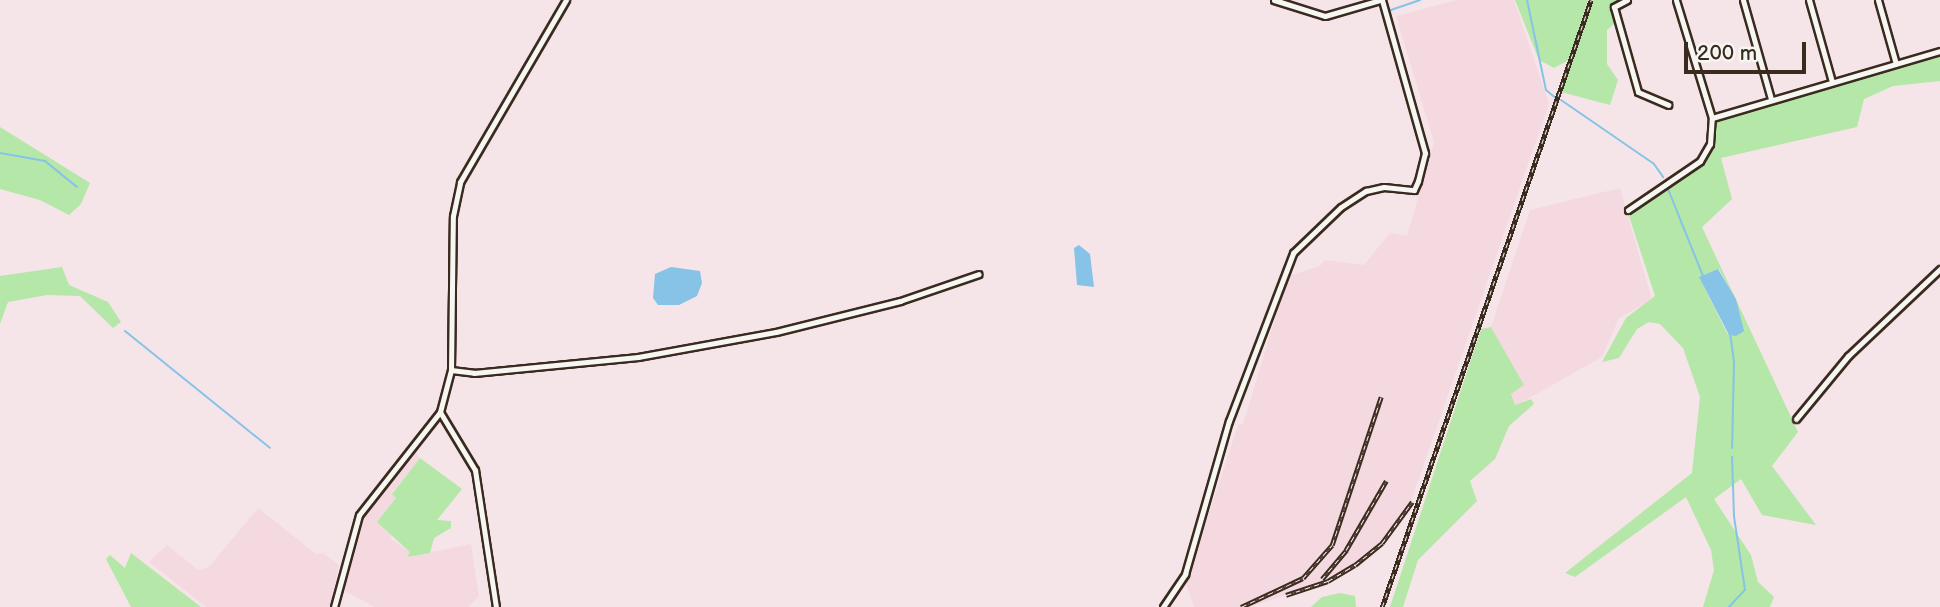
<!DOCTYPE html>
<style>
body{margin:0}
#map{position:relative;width:1940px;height:607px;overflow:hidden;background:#f5e5e8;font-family:"Balsamiq Sans",sans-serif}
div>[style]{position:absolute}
.built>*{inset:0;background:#f5d9e1}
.green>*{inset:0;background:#b4e7a8}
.water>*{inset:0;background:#87c3e7}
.stream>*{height:2px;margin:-1px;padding:0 1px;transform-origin:1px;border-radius:1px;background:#87c3e7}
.roads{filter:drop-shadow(2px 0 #3b2a1e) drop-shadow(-2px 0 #3b2a1e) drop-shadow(0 2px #3b2a1e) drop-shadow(0 -2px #3b2a1e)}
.minor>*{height:5px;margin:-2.5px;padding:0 2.5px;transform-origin:2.5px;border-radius:2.5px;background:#f6f6f2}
.rail>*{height:4.5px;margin-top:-2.25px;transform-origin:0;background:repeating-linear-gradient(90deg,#f6f6f2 0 5px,#3b2a1e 0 10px);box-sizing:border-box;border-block:2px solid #3b2a1e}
span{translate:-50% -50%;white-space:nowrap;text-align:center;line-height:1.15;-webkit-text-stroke:5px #f6f6f2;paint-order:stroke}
.scale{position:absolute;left:1684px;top:42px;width:122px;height:32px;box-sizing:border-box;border:4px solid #3b2a1e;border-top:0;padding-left:9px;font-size:21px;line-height:24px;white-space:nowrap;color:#3b2a1e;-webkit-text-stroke:5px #f6f6f2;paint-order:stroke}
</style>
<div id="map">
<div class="built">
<div style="clip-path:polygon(1457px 0,1514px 0,1549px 104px,1406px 516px,1379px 550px,1335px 579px,1250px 607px,1194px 607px,1186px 584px,1238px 425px,1243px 424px,1288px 276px,1320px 266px,1325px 260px,1364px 265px,1390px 233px,1407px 236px,1434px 142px,1396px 16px)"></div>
<div style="clip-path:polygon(1620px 188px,1652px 300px,1619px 318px,1602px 357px,1515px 406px,1511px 394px,1524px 385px,1491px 327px,1530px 210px)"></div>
<div style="clip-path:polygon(414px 451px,420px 458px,392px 493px,396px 497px,391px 539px,411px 552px,408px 557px,471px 544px,479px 596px,468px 607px,375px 607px,343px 590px,364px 514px)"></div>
<div style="clip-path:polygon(258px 508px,316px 554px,323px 553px,339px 565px,330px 607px,206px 607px,149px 562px,167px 545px,198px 570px,209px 567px)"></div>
</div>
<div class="green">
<div style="clip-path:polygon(1515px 0,1588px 0,1569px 60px,1554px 68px,1539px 60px)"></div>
<div style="clip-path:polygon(1593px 0,1619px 0,1611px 7px,1615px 23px,1607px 30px,1607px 64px,1618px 80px,1610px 105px,1561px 92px)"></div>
<div style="clip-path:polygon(evenodd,1940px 55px,1940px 81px,1893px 86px,1864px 99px,1857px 127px,1721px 158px,1732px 199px,1702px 227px,1798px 432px,1772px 466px,1816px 525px,1762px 515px,1741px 479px,1714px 499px,1751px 555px,1758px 582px,1774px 597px,1770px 607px,1703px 607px,1714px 570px,1711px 550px,1686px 497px,1575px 577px,1565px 573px,1692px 473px,1700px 397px,1683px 348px,1660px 324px,1649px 322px,1637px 329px,1619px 358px,1602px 362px,1626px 318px,1655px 296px,1629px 216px,1705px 164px,1715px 144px,1714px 120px,1940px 55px,1719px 269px,1736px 300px,1728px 335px,1703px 285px,1704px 275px,1719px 269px)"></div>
<div style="clip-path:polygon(0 127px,90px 183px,81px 204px,69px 215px,40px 200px,0 189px)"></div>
<div style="clip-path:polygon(62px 267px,69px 285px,108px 302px,121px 322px,113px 328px,80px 296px,47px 295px,8px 302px,0 324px,0 276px)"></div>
<div style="clip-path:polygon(1491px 327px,1524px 385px,1511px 394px,1515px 405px,1531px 399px,1534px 404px,1509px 426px,1495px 459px,1470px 481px,1477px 501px,1418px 560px,1403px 607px,1390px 607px,1481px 329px)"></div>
<div style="clip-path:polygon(420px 458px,462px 489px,437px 520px,451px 521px,451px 528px,434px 538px,430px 553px,407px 557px,410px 552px,377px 522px,396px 498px,392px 494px)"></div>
<div style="clip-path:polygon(131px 553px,201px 607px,131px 607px,106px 559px,110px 555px,125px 568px)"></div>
<div style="clip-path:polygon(1340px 593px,1355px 596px,1356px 607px,1311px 607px,1322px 597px)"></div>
</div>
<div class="water">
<div style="clip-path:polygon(1079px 245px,1090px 254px,1094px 287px,1077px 285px,1074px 248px)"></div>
<div style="clip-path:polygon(671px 267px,700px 271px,702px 283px,697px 296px,679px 305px,658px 305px,653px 298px,655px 274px)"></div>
<div style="clip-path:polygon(1718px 269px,1736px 299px,1744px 331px,1736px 336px,1729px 335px,1699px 277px)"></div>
</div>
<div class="stream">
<div style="left:1527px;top:0;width:92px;rotate:78.1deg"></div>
<div style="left:1546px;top:90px;width:13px;rotate:39deg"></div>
<div style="left:1388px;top:11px;width:34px;rotate:-19deg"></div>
<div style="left:1561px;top:100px;width:113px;rotate:34.5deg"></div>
<div style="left:1654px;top:164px;width:16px;rotate:55deg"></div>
<div style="left:0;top:153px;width:46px;rotate:10.1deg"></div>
<div style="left:45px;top:161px;width:41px;rotate:39.1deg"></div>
<div style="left:1668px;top:189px;width:94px;rotate:68.1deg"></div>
<div style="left:125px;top:331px;width:186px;rotate:38.9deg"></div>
<div style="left:1730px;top:333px;width:30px;rotate:82deg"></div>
<div style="left:1734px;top:363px;width:85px;rotate:91.3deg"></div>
<div style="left:1729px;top:607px;width:23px;rotate:-47deg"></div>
<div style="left:1745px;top:590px;width:75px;rotate:-98.5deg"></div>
<div style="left:1734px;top:516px;width:59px;rotate:-91.9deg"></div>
</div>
<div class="roads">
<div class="minor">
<div style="left:1274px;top:0;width:53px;rotate:17.4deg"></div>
<div style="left:1325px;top:16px;width:57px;rotate:-16.2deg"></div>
<div style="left:1627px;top:0;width:15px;rotate:152deg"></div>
<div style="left:1614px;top:7px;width:88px;rotate:74.2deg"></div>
<div style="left:1638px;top:92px;width:33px;rotate:23deg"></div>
<div style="left:1743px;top:0;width:103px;rotate:74.2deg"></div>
<div style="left:1809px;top:0;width:85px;rotate:74.3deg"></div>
<div style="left:1878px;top:0;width:66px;rotate:74.3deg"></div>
<div style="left:1712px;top:118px;width:238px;rotate:-16.4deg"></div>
<div style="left:1628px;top:210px;width:87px;rotate:-34.2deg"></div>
<div style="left:1700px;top:161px;width:20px;rotate:-60deg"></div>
<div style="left:1710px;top:144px;width:26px;rotate:-86deg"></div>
<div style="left:1712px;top:118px;width:123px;rotate:-107deg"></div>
<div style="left:451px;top:370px;width:23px;rotate:7deg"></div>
<div style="left:474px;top:373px;width:165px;rotate:-5.6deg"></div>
<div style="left:638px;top:357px;width:140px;rotate:-10.3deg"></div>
<div style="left:776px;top:332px;width:128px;rotate:-14deg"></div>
<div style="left:900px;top:301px;width:83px;rotate:-18.9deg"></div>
<div style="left:440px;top:412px;width:68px;rotate:58.9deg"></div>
<div style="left:475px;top:470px;width:139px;rotate:81.3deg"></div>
<div style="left:1796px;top:419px;width:82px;rotate:-50.5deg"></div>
<div style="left:1848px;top:356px;width:127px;rotate:-43.4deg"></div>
<div style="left:334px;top:607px;width:95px;rotate:-74.8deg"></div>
<div style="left:359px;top:515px;width:131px;rotate:-51.8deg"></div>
<div style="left:440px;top:412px;width:43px;rotate:-75.3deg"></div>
<div style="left:451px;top:370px;width:154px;rotate:-89.3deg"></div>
<div style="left:453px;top:216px;width:35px;rotate:-78deg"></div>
<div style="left:460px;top:182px;width:211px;rotate:-59.8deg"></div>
<div style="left:1163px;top:607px;width:40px;rotate:-56deg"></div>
<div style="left:1185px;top:574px;width:159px;rotate:-74deg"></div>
<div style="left:1229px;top:421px;width:180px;rotate:-69.1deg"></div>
<div style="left:1293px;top:253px;width:66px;rotate:-43.8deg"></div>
<div style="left:1341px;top:207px;width:30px;rotate:-33deg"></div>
<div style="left:1366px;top:191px;width:18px;rotate:-13deg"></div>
<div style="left:1384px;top:187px;width:30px;rotate:6deg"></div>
<div style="left:1414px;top:190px;width:10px;rotate:-66deg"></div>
<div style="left:1418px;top:181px;width:29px;rotate:-76deg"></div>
<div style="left:1425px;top:153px;width:159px;rotate:-105.7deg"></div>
</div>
</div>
<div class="rail">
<div style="left:1322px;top:579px;width:38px;rotate:-50deg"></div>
<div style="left:1346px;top:550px;width:80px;rotate:-59.9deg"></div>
<div style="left:1286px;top:595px;width:44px;rotate:-18.4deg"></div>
<div style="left:1328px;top:581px;width:31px;rotate:-31deg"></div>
<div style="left:1355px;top:565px;width:35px;rotate:-39deg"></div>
<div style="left:1382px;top:543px;width:51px;rotate:-53.8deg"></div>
<div style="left:1241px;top:607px;width:68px;rotate:-25.1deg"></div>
<div style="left:1303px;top:578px;width:44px;rotate:-48.7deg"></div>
<div style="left:1332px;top:545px;width:156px;rotate:-71.7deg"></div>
<div style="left:1382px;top:607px;width:642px;rotate:-71deg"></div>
</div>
<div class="scale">200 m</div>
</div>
